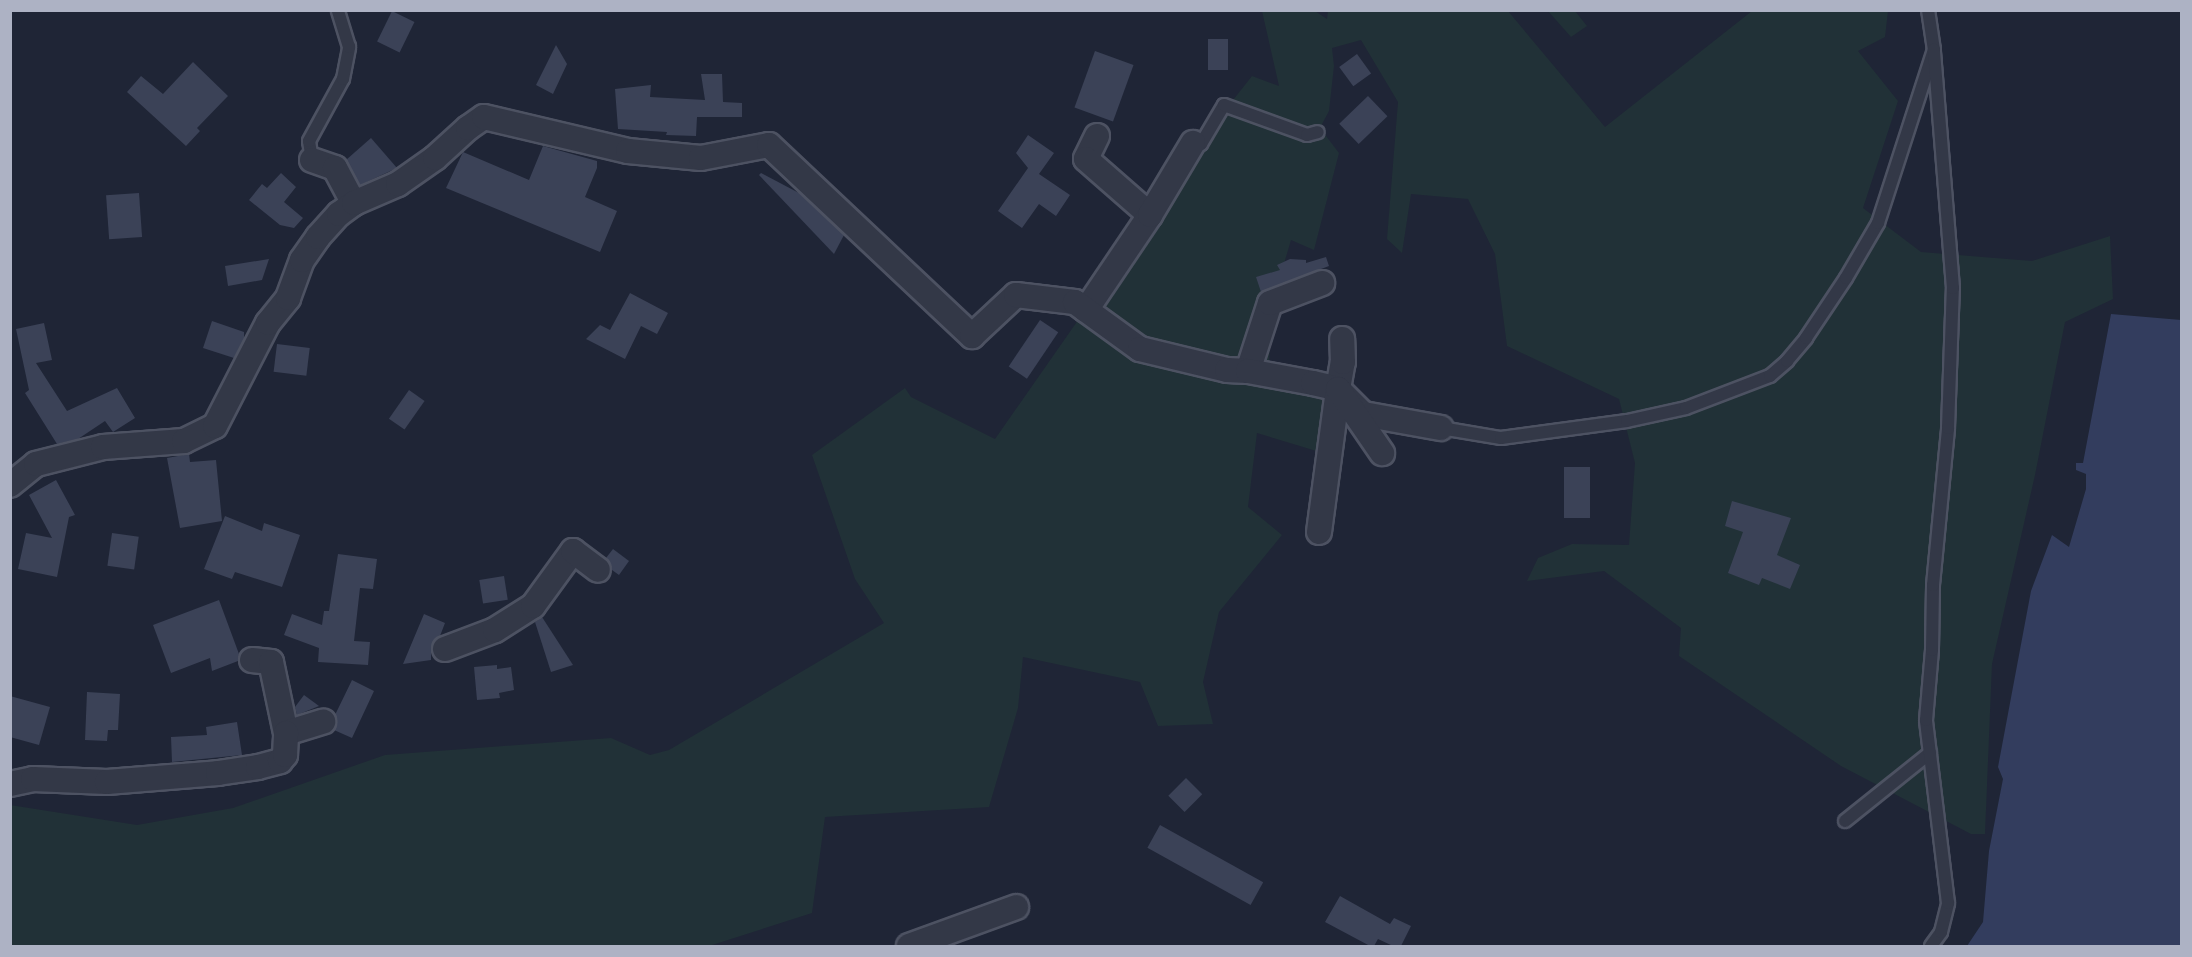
<!DOCTYPE html>
<style>
body{margin:0}
#map{position:relative;width:2192px;height:957px;overflow:hidden;background:#1f2536;font-family:"Public Sans",sans-serif}
div>[style]{position:absolute}
.green>*{inset:0;background:#213137}
.water>*{inset:0;background:#333d5e}
.building>*{inset:0;background:#3b4257;transform-origin:0 0}
.roads{filter:drop-shadow(2px 0 #4d5262) drop-shadow(-2px 0 #4d5262) drop-shadow(0 2px #4d5262) drop-shadow(0 -2px #4d5262)}
.service>*{height:12px;margin:-6px;padding:0 6px;transform-origin:6px;border-radius:6px;background:#333847}
.minor>*{height:24px;margin:-12px;padding:0 12px;transform-origin:12px;border-radius:12px;background:#333847}
span{translate:-50% -50%;white-space:nowrap;text-align:center;line-height:1.15;-webkit-text-stroke:4.5px #191d2b;paint-order:stroke}
.frame{position:absolute;inset:0;border:12px solid #adb2c4;pointer-events:none}
</style>
<div id="map">
<div class="green">
<div style="clip-path:polygon(1328px 10px,1508px 11px,1605px 127px,1752px 11px,1888px 11px,1885px 37px,1858px 51px,1898px 101px,1863px 208px,1921px 252px,2032px 261px,2110px 236px,2113px 299px,2065px 322px,2035px 475px,1992px 664px,1985px 834px,1971px 834px,1841px 766px,1679px 656px,1681px 628px,1604px 571px,1527px 581px,1538px 558px,1572px 544px,1629px 545px,1635px 463px,1619px 399px,1507px 346px,1495px 254px,1468px 199px,1411px 194px,1402px 253px,1387px 239px,1398px 102px,1361px 40px,1332px 48px,1334px 66px,1329px 111px,1320px 128px,1339px 153px,1314px 250px,1291px 240px,1270px 311px,1269px 375px,1339px 391px,1323px 453px,1257px 433px,1248px 507px,1282px 535px,1219px 612px,1203px 682px,1213px 724px,1158px 726px,1140px 682px,1023px 657px,1018px 708px,989px 807px,825px 817px,812px 913px,709px 946px,11px 946px,10px 805px,137px 825px,233px 808px,385px 755px,611px 738px,650px 755px,669px 750px,884px 623px,855px 579px,812px 455px,905px 388px,911px 397px,995px 439px,1222px 114px,1252px 76px,1279px 86px,1262px 11px,1315px 11px,1327px 19px)"></div>
<div style="clip-path:polygon(1548px 11px,1575px 11px,1587px 26px,1571px 37px)"></div>
</div>
<div class="water">
<div style="clip-path:polygon(2111px 314px,2181px 320px,2181px 946px,1967px 946px,1983px 922px,1989px 851px,2003px 779px,1998px 767px,2031px 591px,2052px 535px,2069px 547px,2086px 489px,2086px 474px,2076px 470px,2076px 463px,2083px 463px)"></div>
</div>
<div class="building">
<div style="left:392px;top:11px;width:25px;height:34px;rotate:26deg"></div>
<div style="left:1208px;top:39px;width:20px;height:31px"></div>
<div style="clip-path:polygon(556px 45px,567px 64px,553px 94px,536px 85px)"></div>
<div style="left:1095px;top:51px;width:41px;height:60px;rotate:20deg"></div>
<div style="left:1357px;top:54px;width:24px;height:22px;rotate:54deg"></div>
<div style="clip-path:polygon(193px 62px,228px 96px,197px 128px,200px 131px,186px 146px,127px 92px,141px 76px,163px 94px)"></div>
<div style="clip-path:polygon(701px 74px,722px 74px,723px 102px,742px 103px,742px 117px,697px 117px,696px 136px,666px 135px,667px 132px,618px 129px,615px 89px,651px 85px,650px 97px,705px 100px)"></div>
<div style="left:1368px;top:96px;width:28px;height:40px;rotate:46deg"></div>
<div style="clip-path:polygon(1028px 135px,1054px 153px,1039px 174px,1070px 195px,1056px 216px,1039px 204px,1022px 228px,998px 211px,1028px 168px,1016px 153px)"></div>
<div style="clip-path:polygon(371px 138px,397px 168px,360px 185px,346px 160px)"></div>
<div style="clip-path:polygon(543px 146px,597px 161px,597px 168px,585px 197px,617px 211px,600px 252px,446px 188px,463px 152px,529px 180px)"></div>
<div style="clip-path:polygon(281px 173px,296px 187px,284px 202px,303px 218px,294px 228px,280px 225px,249px 200px,262px 184px,267px 188px)"></div>
<div style="clip-path:polygon(761px 173px,799px 193px,844px 235px,834px 254px,759px 175px)"></div>
<div style="left:139px;top:193px;width:44px;height:33px;rotate:86deg"></div>
<div style="clip-path:polygon(1326px 257px,1329px 266px,1261px 292px,1256px 277px,1280px 270px,1277px 265px,1290px 259px,1306px 260px,1306px 263px)"></div>
<div style="clip-path:polygon(269px 259px,262px 280px,228px 286px,225px 266px)"></div>
<div style="clip-path:polygon(630px 293px,668px 313px,657px 334px,641px 326px,625px 359px,586px 339px,600px 325px,610px 330px)"></div>
<div style="left:1040px;top:320px;width:22px;height:56px;rotate:34deg"></div>
<div style="clip-path:polygon(212px 321px,244px 332px,244px 339px,234px 358px,203px 348px)"></div>
<div style="clip-path:polygon(44px 323px,52px 360px,36px 363px,67px 411px,117px 388px,135px 418px,113px 432px,105px 421px,78px 439px,57px 444px,25px 393px,29px 390px,16px 329px)"></div>
<div style="left:277px;top:344px;width:33px;height:28px;rotate:7deg"></div>
<div style="left:409px;top:390px;width:19px;height:35px;rotate:35deg"></div>
<div style="clip-path:polygon(189px 454px,190px 462px,216px 460px,222px 521px,180px 528px,167px 458px)"></div>
<div style="left:1564px;top:467px;width:26px;height:51px"></div>
<div style="clip-path:polygon(56px 480px,75px 515px,69px 517px,57px 577px,18px 569px,26px 533px,52px 538px,29px 495px)"></div>
<div style="clip-path:polygon(1732px 501px,1791px 518px,1777px 555px,1800px 565px,1790px 589px,1762px 578px,1759px 585px,1728px 573px,1743px 532px,1725px 526px)"></div>
<div style="clip-path:polygon(225px 516px,262px 531px,264px 523px,300px 535px,282px 587px,235px 572px,232px 579px,204px 569px)"></div>
<div style="left:112px;top:533px;width:27px;height:33px;rotate:8deg"></div>
<div style="clip-path:polygon(613px 549px,629px 561px,619px 575px,612px 570px,606px 558px)"></div>
<div style="clip-path:polygon(338px 554px,377px 559px,373px 589px,360px 588px,354px 641px,370px 642px,368px 665px,318px 662px,319px 648px,284px 635px,292px 614px,322px 625px,324px 611px,329px 611px)"></div>
<div style="left:504px;top:576px;width:24px;height:25px;rotate:81deg"></div>
<div style="clip-path:polygon(219px 600px,239px 654px,238px 661px,212px 671px,210px 658px,171px 673px,153px 625px)"></div>
<div style="clip-path:polygon(424px 614px,445px 623px,440px 636px,431px 646px,431px 660px,403px 664px)"></div>
<div style="clip-path:polygon(542px 617px,573px 665px,551px 672px,535px 622px)"></div>
<div style="clip-path:polygon(497px 665px,497px 669px,511px 667px,514px 690px,499px 693px,500px 698px,477px 700px,474px 667px)"></div>
<div style="clip-path:polygon(352px 680px,374px 691px,352px 738px,334px 730px,337px 725px,335px 715px)"></div>
<div style="clip-path:polygon(87px 692px,120px 694px,118px 730px,108px 730px,107px 741px,85px 740px)"></div>
<div style="clip-path:polygon(304px 695px,319px 706px,297px 715px,295px 707px)"></div>
<div style="clip-path:polygon(10px 696px,50px 707px,39px 745px,10px 737px)"></div>
<div style="clip-path:polygon(237px 722px,242px 755px,172px 762px,171px 737px,207px 735px,206px 727px)"></div>
<div style="left:1186px;top:778px;width:23px;height:25px;rotate:45deg"></div>
<div style="left:1160px;top:825px;width:118px;height:26px;rotate:29deg"></div>
<div style="clip-path:polygon(1340px 896px,1390px 924px,1394px 918px,1411px 926px,1401px 946px,1393px 946px,1378px 939px,1374px 946px,1370px 946px,1325px 922px)"></div>
</div>
<div class="roads">
<div class="service">
<div style="left:1193px;top:143px;width:8px;rotate:7deg"></div>
<div style="left:1201px;top:144px;width:45px;rotate:-59.5deg"></div>
<div style="left:1224px;top:105px;width:88px;rotate:19.9deg"></div>
<div style="left:1307px;top:135px;width:11px;rotate:-15deg"></div>
<div style="left:312px;top:160px;width:19px;rotate:-99deg"></div>
<div style="left:309px;top:141px;width:71px;rotate:-61.3deg"></div>
<div style="left:343px;top:79px;width:33px;rotate:-79deg"></div>
<div style="left:349px;top:47px;width:39px;rotate:-107deg"></div>
<div style="left:1441px;top:428px;width:61px;rotate:9.5deg"></div>
<div style="left:1501px;top:438px;width:127px;rotate:-7.7deg"></div>
<div style="left:1627px;top:421px;width:60px;rotate:-12.4deg"></div>
<div style="left:1686px;top:408px;width:90px;rotate:-20.9deg"></div>
<div style="left:1770px;top:376px;width:23px;rotate:-41deg"></div>
<div style="left:1787px;top:361px;width:30px;rotate:-50deg"></div>
<div style="left:1806px;top:338px;width:72px;rotate:-56.3deg"></div>
<div style="left:1846px;top:278px;width:64px;rotate:-59.8deg"></div>
<div style="left:1878px;top:223px;width:182px;rotate:-72.1deg"></div>
<div style="left:1934px;top:50px;width:40px;rotate:-98.5deg"></div>
<div style="left:1845px;top:821px;width:109px;rotate:-38.7deg"></div>
<div style="left:1931px;top:946px;width:17px;rotate:-54deg"></div>
<div style="left:1941px;top:932px;width:30px;rotate:-76deg"></div>
<div style="left:1948px;top:903px;width:184px;rotate:-96.9deg"></div>
<div style="left:1926px;top:720px;width:70px;rotate:-85.1deg"></div>
<div style="left:1932px;top:650px;width:65px;rotate:-89.1deg"></div>
<div style="left:1933px;top:585px;width:158px;rotate:-84.5deg"></div>
<div style="left:1948px;top:428px;width:140px;rotate:-88deg"></div>
<div style="left:1953px;top:288px;width:239px;rotate:-94.6deg"></div>
</div>
<div class="minor">
<div style="left:1097px;top:136px;width:25px;rotate:116deg"></div>
<div style="left:1086px;top:159px;width:85px;rotate:41.2deg"></div>
<div style="left:312px;top:160px;width:24px;rotate:19deg"></div>
<div style="left:335px;top:168px;width:40px;rotate:62deg"></div>
<div style="left:1086px;top:310px;width:115px;rotate:-56deg"></div>
<div style="left:1150px;top:215px;width:84px;rotate:-59.2deg"></div>
<div style="left:1248px;top:371px;width:71px;rotate:-72.1deg"></div>
<div style="left:1270px;top:303px;width:56px;rotate:-21deg"></div>
<div style="left:1338px;top:389px;width:27px;rotate:-80deg"></div>
<div style="left:1343px;top:362px;width:23px;rotate:-92deg"></div>
<div style="left:10px;top:485px;width:33px;rotate:-39deg"></div>
<div style="left:36px;top:464px;width:69px;rotate:-14.2deg"></div>
<div style="left:103px;top:447px;width:81px;rotate:-4.2deg"></div>
<div style="left:184px;top:441px;width:34px;rotate:-26deg"></div>
<div style="left:215px;top:426px;width:116px;rotate:-62.8deg"></div>
<div style="left:268px;top:323px;width:32px;rotate:-51deg"></div>
<div style="left:288px;top:298px;width:40px;rotate:-69.8deg"></div>
<div style="left:302px;top:260px;width:28px;rotate:-55deg"></div>
<div style="left:318px;top:237px;width:31px;rotate:-48deg"></div>
<div style="left:339px;top:214px;width:19px;rotate:-36deg"></div>
<div style="left:354px;top:203px;width:48px;rotate:-23.4deg"></div>
<div style="left:398px;top:184px;width:45px;rotate:-35.1deg"></div>
<div style="left:435px;top:158px;width:45px;rotate:-42.3deg"></div>
<div style="left:468px;top:128px;width:19px;rotate:-35deg"></div>
<div style="left:484px;top:117px;width:148px;rotate:13.3deg"></div>
<div style="left:628px;top:151px;width:73px;rotate:5.5deg"></div>
<div style="left:701px;top:158px;width:69px;rotate:-10.8deg"></div>
<div style="left:769px;top:145px;width:279px;rotate:43.3deg"></div>
<div style="left:972px;top:336px;width:60px;rotate:-43deg"></div>
<div style="left:1016px;top:295px;width:59px;rotate:6.8deg"></div>
<div style="left:1075px;top:302px;width:80px;rotate:35.9deg"></div>
<div style="left:1140px;top:349px;width:89px;rotate:13.6deg"></div>
<div style="left:1227px;top:370px;width:21px;rotate:3deg"></div>
<div style="left:1248px;top:371px;width:66px;rotate:10.5deg"></div>
<div style="left:1313px;top:383px;width:26px;rotate:13deg"></div>
<div style="left:1338px;top:389px;width:35px;rotate:45deg"></div>
<div style="left:1363px;top:414px;width:79px;rotate:10.2deg"></div>
<div style="left:1319px;top:532px;width:144px;rotate:-82.4deg"></div>
<div style="left:1338px;top:389px;width:78px;rotate:55.5deg"></div>
<div style="left:445px;top:649px;width:53px;rotate:-20.8deg"></div>
<div style="left:495px;top:630px;width:45px;rotate:-32.3deg"></div>
<div style="left:533px;top:606px;width:68px;rotate:-54deg"></div>
<div style="left:573px;top:551px;width:31px;rotate:37deg"></div>
<div style="left:252px;top:660px;width:19px;rotate:6deg"></div>
<div style="left:271px;top:662px;width:73px;rotate:78.1deg"></div>
<div style="left:286px;top:733px;width:39px;rotate:-17deg"></div>
<div style="left:10px;top:784px;width:24px;rotate:-12deg"></div>
<div style="left:33px;top:779px;width:74px;rotate:2.3deg"></div>
<div style="left:107px;top:782px;width:111px;rotate:-4.6deg"></div>
<div style="left:218px;top:773px;width:40px;rotate:-8.5deg"></div>
<div style="left:258px;top:767px;width:23px;rotate:-15deg"></div>
<div style="left:280px;top:761px;width:8px;rotate:-50deg"></div>
<div style="left:285px;top:755px;width:22px;rotate:-87deg"></div>
<div style="left:909px;top:946px;width:114px;rotate:-20deg"></div>
</div>
</div>
<div class="frame"></div>
</div>
